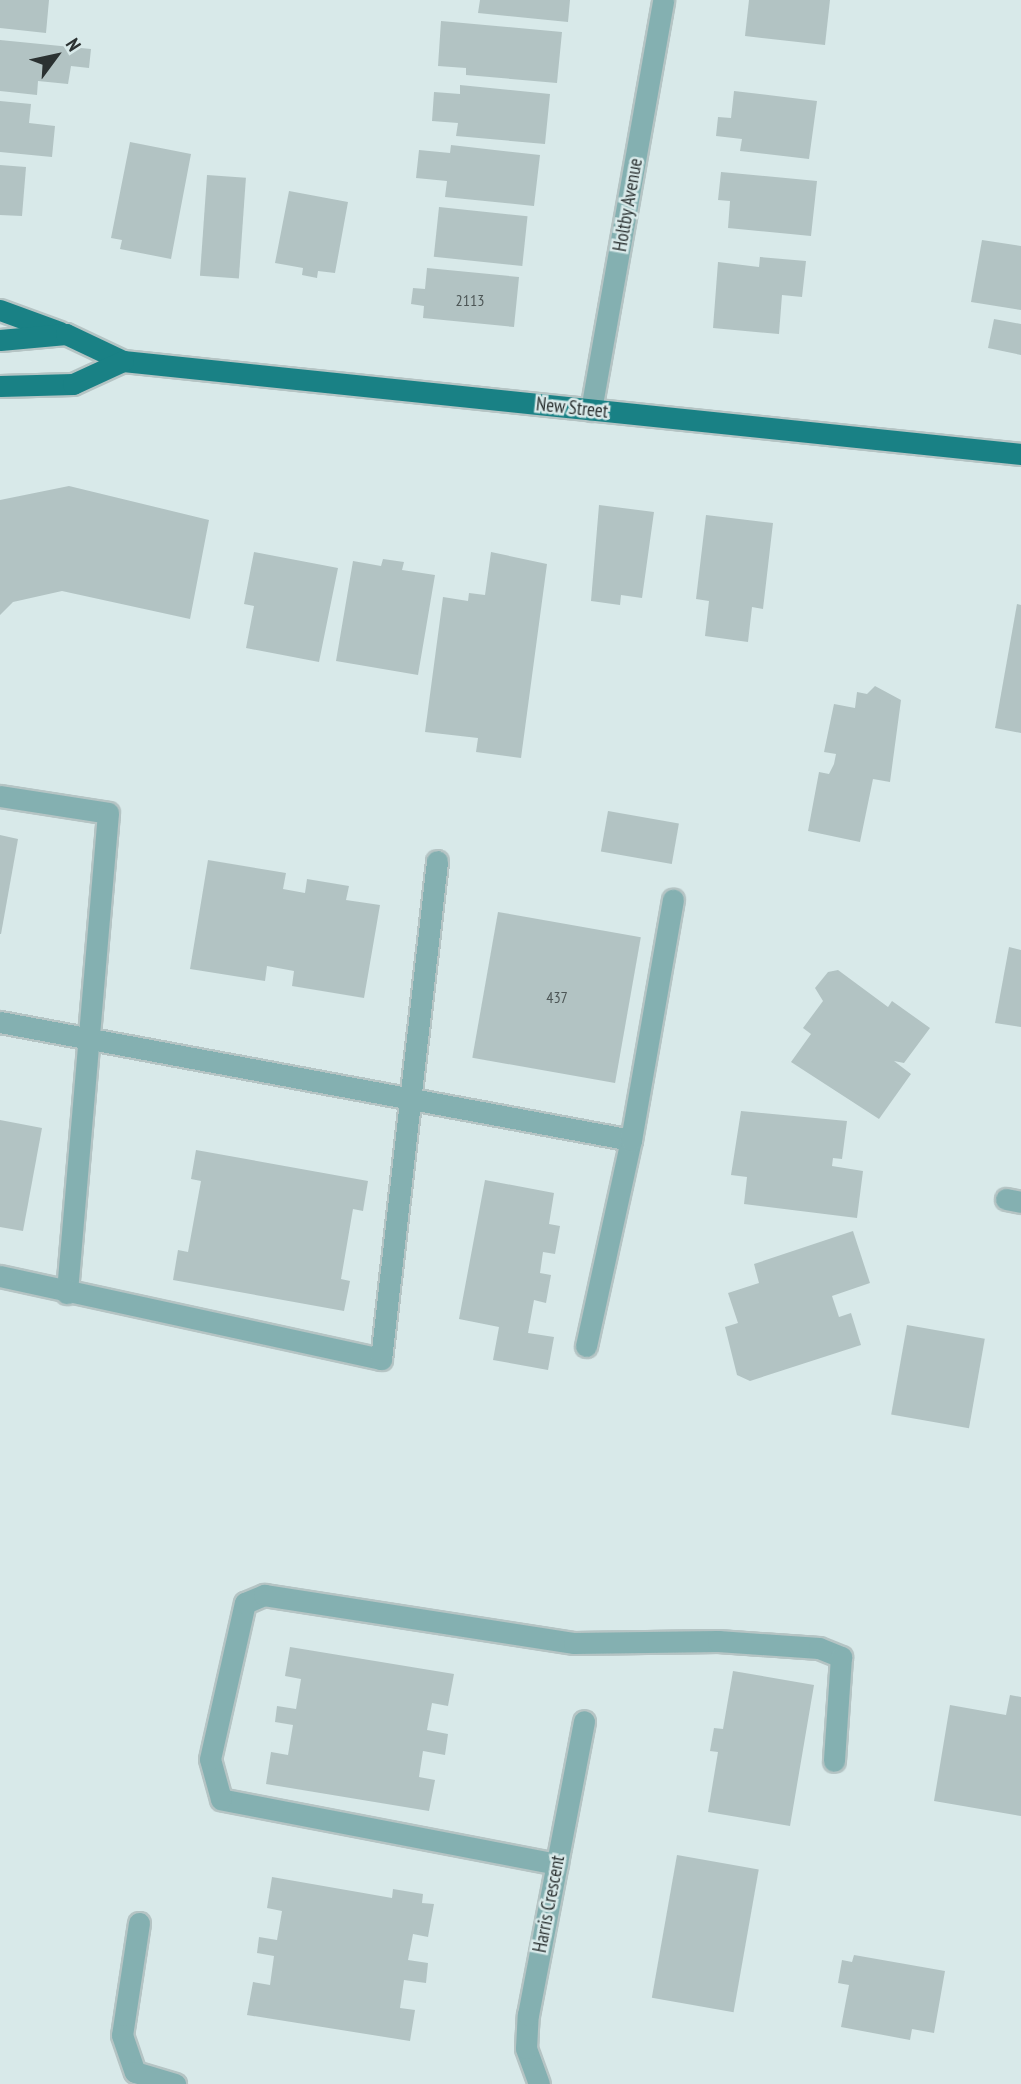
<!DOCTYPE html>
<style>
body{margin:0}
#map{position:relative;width:1021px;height:2084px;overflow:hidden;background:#d8e9e9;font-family:"PT Sans Narrow",sans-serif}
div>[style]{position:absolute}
.building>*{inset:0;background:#b2c3c3;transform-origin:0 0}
.roads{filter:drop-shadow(2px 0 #b5c4c4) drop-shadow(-2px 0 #b5c4c4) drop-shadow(0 2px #b5c4c4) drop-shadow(0 -2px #b5c4c4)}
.minor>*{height:21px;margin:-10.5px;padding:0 10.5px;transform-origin:10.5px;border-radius:10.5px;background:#84b0b1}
.major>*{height:21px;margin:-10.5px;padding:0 10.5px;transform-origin:10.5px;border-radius:10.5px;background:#198185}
span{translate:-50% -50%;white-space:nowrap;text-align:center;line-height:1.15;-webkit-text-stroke:5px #d8e9e9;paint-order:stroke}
.number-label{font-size:16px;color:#4d5656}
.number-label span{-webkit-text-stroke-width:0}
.street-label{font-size:19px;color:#2b3131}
.north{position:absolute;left:21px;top:21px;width:70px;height:70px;-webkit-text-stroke:5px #d8e9e9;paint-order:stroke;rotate:57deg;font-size:19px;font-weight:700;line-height:28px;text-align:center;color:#2b3131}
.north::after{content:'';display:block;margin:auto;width:24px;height:32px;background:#2b3131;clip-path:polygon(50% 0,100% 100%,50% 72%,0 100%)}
</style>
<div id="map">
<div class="building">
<div style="clip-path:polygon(0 0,49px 0,46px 33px,0 28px)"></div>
<div style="clip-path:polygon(480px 0,570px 0,568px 22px,478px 13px)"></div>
<div style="clip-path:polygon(749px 0,830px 0,825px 45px,745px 36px)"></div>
<div style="clip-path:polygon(441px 21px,562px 32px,557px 83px,466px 75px,466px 68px,438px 66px)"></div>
<div style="clip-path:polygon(0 40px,91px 49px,89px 68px,71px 66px,68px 84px,38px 81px,37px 95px,0 91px)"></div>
<div style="clip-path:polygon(460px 85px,550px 94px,545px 144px,456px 136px,458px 123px,432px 121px,434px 92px,460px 94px)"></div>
<div style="clip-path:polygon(734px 91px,817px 101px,809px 159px,740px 151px,742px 139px,716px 136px,718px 117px,731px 118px)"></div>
<div style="clip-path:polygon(0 101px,31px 104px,29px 123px,55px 126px,52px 157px,0 152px)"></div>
<div style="clip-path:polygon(130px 142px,191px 154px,171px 259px,120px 249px,122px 240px,111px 238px)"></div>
<div style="clip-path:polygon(451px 145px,540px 155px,534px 206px,445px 197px,447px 181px,416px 178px,419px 150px,450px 153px)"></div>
<div style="clip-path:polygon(0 165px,26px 167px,22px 216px,0 215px)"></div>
<div style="clip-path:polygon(721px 172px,817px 181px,811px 236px,728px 228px,730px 201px,718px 200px)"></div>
<div style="left:207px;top:175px;width:39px;height:101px;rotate:4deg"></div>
<div style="clip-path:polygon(289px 191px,348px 202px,335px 273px,318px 271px,317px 278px,302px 275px,303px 268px,275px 263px)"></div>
<div style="left:439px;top:207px;width:89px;height:50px;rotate:6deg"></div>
<div style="clip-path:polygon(982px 240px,1021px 246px,1021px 310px,971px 302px)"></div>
<div style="clip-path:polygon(760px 257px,806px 261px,802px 297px,782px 295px,779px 334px,713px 328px,718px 262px,759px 267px)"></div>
<div style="clip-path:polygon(427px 268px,519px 277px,514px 327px,423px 318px,424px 306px,411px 304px,413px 288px,425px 289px)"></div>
<div style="clip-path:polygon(994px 319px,1021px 324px,1021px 355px,988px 348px)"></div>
<div style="clip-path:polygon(69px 486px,209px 520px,190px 619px,62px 591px,13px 602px,0 615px,0 500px)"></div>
<div style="clip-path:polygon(599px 505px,654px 512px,642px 598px,621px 595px,620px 605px,591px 601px)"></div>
<div style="clip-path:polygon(706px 515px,773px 523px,763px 609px,752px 607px,748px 642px,705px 636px,709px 601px,696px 599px)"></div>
<div style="clip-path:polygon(254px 552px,338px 568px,319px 662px,246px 648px,254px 606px,244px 604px)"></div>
<div style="clip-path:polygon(491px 552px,547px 564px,521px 758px,476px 752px,478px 738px,425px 732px,443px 597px,468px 601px,469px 593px,485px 595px)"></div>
<div style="clip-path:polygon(383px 559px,404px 562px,402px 570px,435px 575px,418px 675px,336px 661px,353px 561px,381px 566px)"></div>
<div style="clip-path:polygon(1017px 604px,1021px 605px,1021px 733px,995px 728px)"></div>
<div style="clip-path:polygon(875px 686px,901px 700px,890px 782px,873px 779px,860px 842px,808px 831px,819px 772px,829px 774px,834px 764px,836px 754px,824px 752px,834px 704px,855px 708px,857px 692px,867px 694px)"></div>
<div style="left:608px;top:811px;width:72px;height:41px;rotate:10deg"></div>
<div style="clip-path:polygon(0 835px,18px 839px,1px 934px,0 934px)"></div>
<div style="clip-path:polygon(208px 860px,286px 873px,283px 889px,305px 893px,307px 879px,349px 886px,346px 900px,380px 905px,364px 998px,292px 986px,294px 971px,267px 966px,265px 981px,190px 969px)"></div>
<div style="left:498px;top:912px;width:145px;height:148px;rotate:10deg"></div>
<div style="clip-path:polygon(1009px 947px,1021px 950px,1021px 1027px,995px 1023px)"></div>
<div style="clip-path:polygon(838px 970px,888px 1007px,892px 1001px,930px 1028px,904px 1063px,894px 1061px,911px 1074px,879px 1119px,791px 1062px,811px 1034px,803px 1028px,823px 1001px,815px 988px,828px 972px)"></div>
<div style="clip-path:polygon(741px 1111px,847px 1121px,842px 1159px,833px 1158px,832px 1166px,863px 1171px,857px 1218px,744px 1204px,747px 1177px,731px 1175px)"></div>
<div style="clip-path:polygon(0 1120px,42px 1128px,23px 1231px,0 1227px)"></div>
<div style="clip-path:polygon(196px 1150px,368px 1181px,363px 1211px,353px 1209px,341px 1279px,350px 1281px,344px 1311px,173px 1280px,178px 1250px,188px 1252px,201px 1181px,191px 1179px)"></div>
<div style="clip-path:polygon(485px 1180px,554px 1193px,549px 1224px,560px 1226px,555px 1254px,543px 1252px,540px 1273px,551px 1275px,546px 1303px,534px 1300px,528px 1333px,554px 1337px,548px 1370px,493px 1360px,499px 1327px,459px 1319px)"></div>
<div style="clip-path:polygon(853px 1231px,870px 1283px,832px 1296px,839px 1317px,851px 1313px,861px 1345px,750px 1381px,737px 1375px,725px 1327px,738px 1323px,728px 1293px,759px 1283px,754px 1264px)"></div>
<div style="left:907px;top:1325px;width:79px;height:91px;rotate:10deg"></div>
<div style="clip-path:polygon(290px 1647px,454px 1674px,448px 1706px,432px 1703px,427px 1730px,448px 1734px,445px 1755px,423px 1751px,419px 1777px,435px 1780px,429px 1811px,266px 1784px,271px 1752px,288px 1755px,293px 1725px,275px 1722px,277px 1706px,296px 1709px,301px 1679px,285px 1676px)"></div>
<div style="clip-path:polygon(733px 1671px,814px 1685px,790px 1826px,708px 1812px,718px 1752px,710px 1751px,714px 1728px,723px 1729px)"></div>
<div style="clip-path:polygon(1010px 1695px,1021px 1697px,1021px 1816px,934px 1801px,950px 1705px,1006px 1715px)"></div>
<div style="left:677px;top:1855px;width:83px;height:145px;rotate:10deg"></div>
<div style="clip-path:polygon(272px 1877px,392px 1898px,393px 1889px,423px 1894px,422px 1903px,434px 1904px,428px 1937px,413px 1934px,408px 1960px,428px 1963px,426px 1983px,404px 1980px,400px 2008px,415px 2010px,410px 2041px,247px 2015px,253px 1982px,270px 1985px,274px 1956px,257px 1953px,259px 1937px,277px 1940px,282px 1911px,267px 1908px)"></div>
<div style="clip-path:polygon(854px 1955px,945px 1971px,934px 2033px,912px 2029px,910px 2040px,841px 2027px,849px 1985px,838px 1983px,842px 1960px,852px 1962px)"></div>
</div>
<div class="roads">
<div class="minor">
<div style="left:591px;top:410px;width:416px;rotate:-80deg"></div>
<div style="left:0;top:796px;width:109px;rotate:8.9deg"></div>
<div style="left:108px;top:813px;width:482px;rotate:94.9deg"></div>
<div style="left:0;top:1022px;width:642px;rotate:10.59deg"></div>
<div style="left:1006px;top:1199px;width:15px;rotate:11deg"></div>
<div style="left:0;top:1276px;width:390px;rotate:12.3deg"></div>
<div style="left:381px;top:1359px;width:501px;rotate:-83.58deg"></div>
<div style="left:586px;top:1346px;width:211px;rotate:-77.7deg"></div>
<div style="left:631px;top:1140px;width:244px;rotate:-80.1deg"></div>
<div style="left:557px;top:1864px;width:342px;rotate:-169.1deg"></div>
<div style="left:221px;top:1799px;width:41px;rotate:-105.4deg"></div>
<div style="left:210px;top:1759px;width:160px;rotate:-77.4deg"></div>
<div style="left:245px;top:1603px;width:21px;rotate:-23deg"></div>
<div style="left:264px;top:1595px;width:314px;rotate:8.8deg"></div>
<div style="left:574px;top:1643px;width:144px;rotate:-0.8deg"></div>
<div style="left:718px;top:1641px;width:101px;rotate:4deg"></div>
<div style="left:819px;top:1648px;width:24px;rotate:22deg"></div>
<div style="left:841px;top:1657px;width:104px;rotate:93.9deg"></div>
<div style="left:139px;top:1923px;width:113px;rotate:98.6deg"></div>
<div style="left:122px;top:2035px;width:39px;rotate:71deg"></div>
<div style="left:135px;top:2072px;width:42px;rotate:16.7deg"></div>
<div style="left:539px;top:2084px;width:38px;rotate:-110deg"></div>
<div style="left:526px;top:2048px;width:33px;rotate:-87deg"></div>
<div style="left:528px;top:2015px;width:299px;rotate:-79.2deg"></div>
</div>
<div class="major">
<div style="left:0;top:310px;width:64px;rotate:20.1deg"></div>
<div style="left:0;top:340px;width:66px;rotate:-5.2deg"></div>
<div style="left:66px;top:334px;width:63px;rotate:25.3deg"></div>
<div style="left:123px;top:361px;width:903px;rotate:5.91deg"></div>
<div style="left:0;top:386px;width:73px;rotate:-1.6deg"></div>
<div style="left:73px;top:384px;width:55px;rotate:-24.7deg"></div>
</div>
</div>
<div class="number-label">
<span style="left:470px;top:300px">2113</span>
<span style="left:557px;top:997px">437</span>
</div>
<div class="street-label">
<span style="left:628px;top:205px;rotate:-80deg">Holtby Avenue</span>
<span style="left:572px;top:408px;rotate:6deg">New Street</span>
<span style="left:549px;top:1904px;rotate:-79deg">Harris Crescent</span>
</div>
<div class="north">N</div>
</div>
